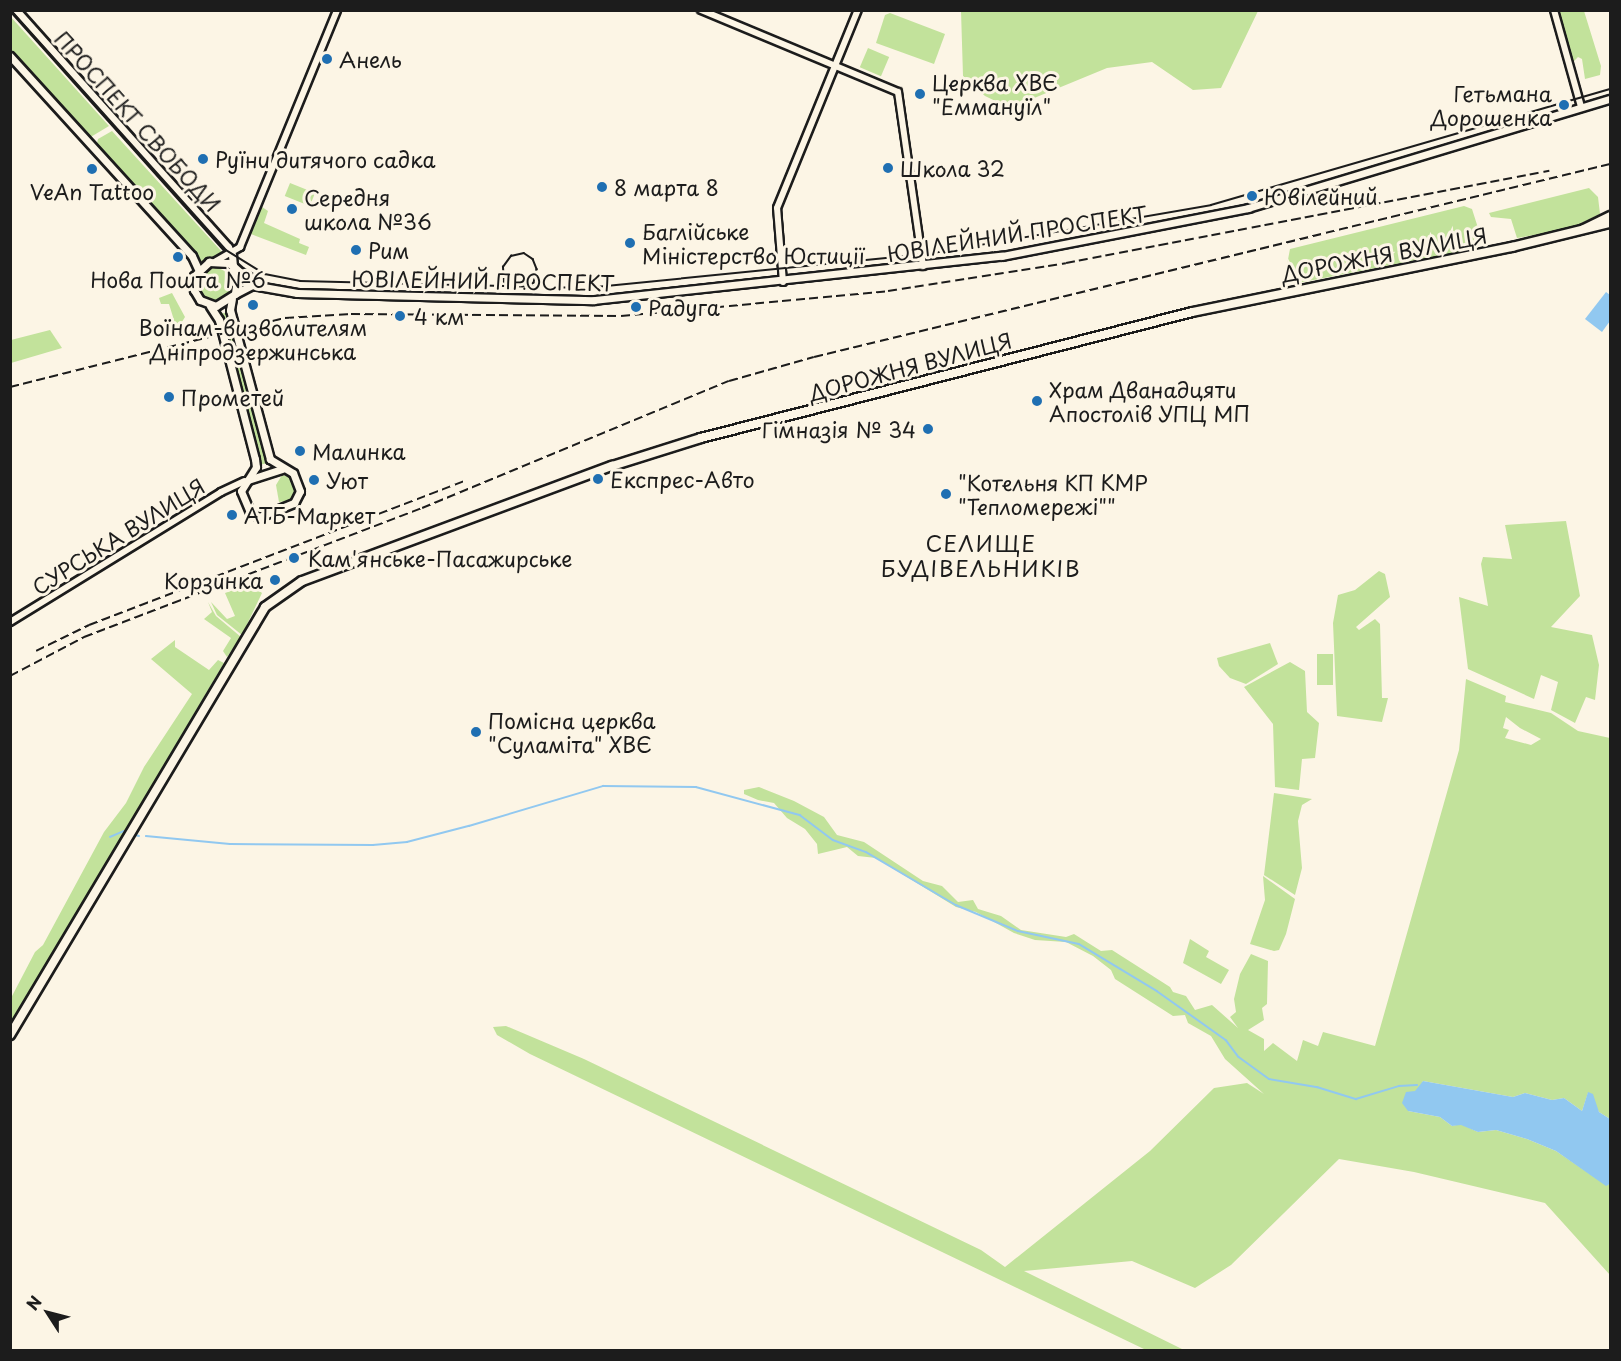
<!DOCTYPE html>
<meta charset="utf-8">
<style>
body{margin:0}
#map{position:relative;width:1621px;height:1361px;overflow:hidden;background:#fcf5e5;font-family:"Playpen Sans",sans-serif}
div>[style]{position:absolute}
.green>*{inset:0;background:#c2e29b;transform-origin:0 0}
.round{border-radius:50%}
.water>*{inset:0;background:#91c8f0}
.stream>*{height:1.5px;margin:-0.75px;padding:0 0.75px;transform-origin:0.75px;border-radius:0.75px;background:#91c8f0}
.roads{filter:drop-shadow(2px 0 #1c1c1c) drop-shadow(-2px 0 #1c1c1c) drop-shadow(0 2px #1c1c1c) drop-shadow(0 -2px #1c1c1c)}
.tertiary>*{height:6px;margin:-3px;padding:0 3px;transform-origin:3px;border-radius:3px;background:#fcf5e5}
.secondary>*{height:7px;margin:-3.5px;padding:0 3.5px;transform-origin:3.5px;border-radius:3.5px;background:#fcf5e5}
.primary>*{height:8px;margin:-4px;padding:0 4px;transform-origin:4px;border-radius:4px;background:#fcf5e5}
.tram>*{height:1.5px;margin:-0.75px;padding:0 0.75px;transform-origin:0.75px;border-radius:0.75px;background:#1c1c1c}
.rail>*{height:1.5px;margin-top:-0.75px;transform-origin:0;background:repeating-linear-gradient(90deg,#1c1c1c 0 9px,transparent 0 13.5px)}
.dots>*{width:16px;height:16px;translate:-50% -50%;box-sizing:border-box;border:3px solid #fcf5e5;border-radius:50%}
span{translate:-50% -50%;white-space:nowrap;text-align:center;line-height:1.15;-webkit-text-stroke:6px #fcf5e5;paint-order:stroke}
.poi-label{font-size:21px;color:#1c1c1c}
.left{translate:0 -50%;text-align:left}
.right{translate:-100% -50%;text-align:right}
.street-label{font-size:21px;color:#1c1c1c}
.neighbourhood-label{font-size:22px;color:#1c1c1c;letter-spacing:1.5px}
.frame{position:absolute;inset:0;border:12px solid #1c1c1c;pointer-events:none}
.north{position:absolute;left:18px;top:1283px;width:60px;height:60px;-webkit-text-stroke:4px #fcf5e5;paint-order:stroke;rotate:306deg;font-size:16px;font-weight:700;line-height:24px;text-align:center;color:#1c1c1c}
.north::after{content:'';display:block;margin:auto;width:21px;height:27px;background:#1c1c1c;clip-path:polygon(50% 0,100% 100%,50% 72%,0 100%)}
</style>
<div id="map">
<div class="green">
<div style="clip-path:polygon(961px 11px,961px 10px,1258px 11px,1221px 88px,1193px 90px,1152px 62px,1107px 68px,1010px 108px,985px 96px,963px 76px)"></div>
<div style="clip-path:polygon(1557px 11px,1584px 11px,1601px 66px,1600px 75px,1585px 79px,1582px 59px,1578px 57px,1573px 62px)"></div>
<div style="clip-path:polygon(890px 13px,945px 34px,934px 64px,876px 43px,885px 15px)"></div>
<div style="clip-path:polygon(10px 16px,109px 126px,89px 138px,11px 51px)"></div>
<div style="left:868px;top:48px;width:23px;height:21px;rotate:23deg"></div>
<div style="clip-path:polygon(112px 131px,223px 253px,221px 255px,200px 262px,96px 147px,98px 139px)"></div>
<div style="left:290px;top:183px;width:27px;height:14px;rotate:22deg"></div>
<div style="clip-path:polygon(1589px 188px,1598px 197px,1600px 214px,1578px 225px,1553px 232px,1517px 238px,1511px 219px,1491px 217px,1489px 213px)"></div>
<div style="clip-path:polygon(1464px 206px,1472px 209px,1479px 231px,1468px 250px,1298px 283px,1295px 273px,1286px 270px,1290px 249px)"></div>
<div style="clip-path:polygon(262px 207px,268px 211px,264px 223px,300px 239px,299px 243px,309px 247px,306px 255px,251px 234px)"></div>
<div class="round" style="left:199px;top:268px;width:32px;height:32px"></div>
<div style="clip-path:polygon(172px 293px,185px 317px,177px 330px,169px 304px,161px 304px,159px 298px)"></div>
<div style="left:228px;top:312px;width:156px;height:9px;rotate:75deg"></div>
<div style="clip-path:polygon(50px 330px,62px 348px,11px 363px,11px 340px)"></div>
<div style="clip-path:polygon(282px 475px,291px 477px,296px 492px,293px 500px,279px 502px,276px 485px)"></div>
<div style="clip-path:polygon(1566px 521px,1580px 596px,1551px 627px,1592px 635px,1599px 665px,1595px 700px,1586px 697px,1575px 723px,1551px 710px,1558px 682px,1541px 675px,1534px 699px,1468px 669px,1459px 597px,1488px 606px,1481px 564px,1483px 557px,1512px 559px,1505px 525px)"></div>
<div style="clip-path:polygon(1379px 571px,1385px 574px,1390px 597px,1356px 627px,1359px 630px,1375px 619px,1380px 624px,1382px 698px,1388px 698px,1382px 722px,1337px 716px,1333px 623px,1338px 595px,1355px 590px)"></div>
<div style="clip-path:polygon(251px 584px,262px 593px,242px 635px,217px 615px,211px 602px,227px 619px,235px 616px,225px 593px)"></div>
<div style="clip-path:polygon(208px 602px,216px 616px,241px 637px,227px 657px,223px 651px,231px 638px,204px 619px,212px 612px)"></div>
<div style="clip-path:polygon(175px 640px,175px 647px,209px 670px,218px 660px,224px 663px,11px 1024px,11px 998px,35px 952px,43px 945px,104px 832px,126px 803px,144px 767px,192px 694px,151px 659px)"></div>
<div style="clip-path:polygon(1270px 643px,1278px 664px,1246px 684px,1230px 678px,1219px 666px,1217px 658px)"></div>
<div style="left:1317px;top:654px;width:16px;height:31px"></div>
<div style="clip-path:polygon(1290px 662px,1305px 671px,1307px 712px,1319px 723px,1315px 758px,1302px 759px,1299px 790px,1275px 787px,1273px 724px,1244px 687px)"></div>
<div style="clip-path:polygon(evenodd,1466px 679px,1506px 696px,1505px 702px,1551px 713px,1578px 731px,1610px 738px,1610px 1119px,1599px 1112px,1588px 1093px,1582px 1111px,1564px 1098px,1552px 1100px,1525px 1093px,1513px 1097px,1423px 1081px,1408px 1111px,1440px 1117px,1452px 1126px,1461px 1124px,1478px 1132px,1496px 1130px,1527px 1139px,1556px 1151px,1606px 1185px,1610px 1184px,1610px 1275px,1545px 1203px,1414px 1172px,1339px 1159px,1231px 1265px,1195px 1288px,1132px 1261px,1024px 1271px,1184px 1350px,1146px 1350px,530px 1054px,497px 1035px,493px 1027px,506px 1026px,584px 1059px,981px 1250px,1005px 1267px,1150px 1151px,1214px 1088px,1247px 1083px,1264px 1094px,1225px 1059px,1211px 1036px,1188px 1023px,1185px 1015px,1173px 1016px,1115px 979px,1111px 970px,1093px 956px,1066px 942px,1035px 940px,1014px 933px,976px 912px,956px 907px,876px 858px,858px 856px,847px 847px,818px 854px,817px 844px,805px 829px,787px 818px,774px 803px,758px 800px,744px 794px,744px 790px,759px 787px,794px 801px,824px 817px,837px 835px,864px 842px,923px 881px,942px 886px,958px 902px,973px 900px,978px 909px,1001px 916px,1021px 930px,1066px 937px,1074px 934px,1101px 951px,1112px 950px,1170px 987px,1173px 992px,1186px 996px,1195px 1010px,1212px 1005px,1238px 1028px,1230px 1017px,1236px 1012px,1234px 999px,1240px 974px,1251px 954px,1268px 961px,1267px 1004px,1262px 1008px,1264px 1020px,1248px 1030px,1264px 1039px,1264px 1051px,1273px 1043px,1297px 1061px,1303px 1040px,1318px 1046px,1323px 1032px,1375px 1046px,1459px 750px,1466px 679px,1506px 717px,1520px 728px,1541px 739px,1531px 745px,1505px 738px,1509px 730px,1503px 728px,1506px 717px)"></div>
<div style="clip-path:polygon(1274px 793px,1312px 799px,1302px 805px,1298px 821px,1302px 868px,1295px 895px,1264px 875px)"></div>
<div style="clip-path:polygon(1263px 876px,1295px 899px,1286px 934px,1279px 950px,1274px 951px,1250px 944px,1265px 900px)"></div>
<div style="clip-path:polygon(1190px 939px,1209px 951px,1206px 957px,1229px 970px,1221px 984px,1183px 963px)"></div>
</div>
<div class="water">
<div style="clip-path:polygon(1606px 292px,1610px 295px,1610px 321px,1602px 332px,1585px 319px)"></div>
<div style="clip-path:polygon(1423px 1081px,1513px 1097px,1525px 1093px,1552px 1100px,1564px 1098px,1582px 1111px,1588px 1092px,1593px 1094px,1599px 1112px,1610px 1119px,1610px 1184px,1606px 1186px,1556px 1151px,1527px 1139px,1496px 1130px,1478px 1132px,1461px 1125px,1452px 1126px,1440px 1117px,1408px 1111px,1402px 1103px,1406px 1092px,1415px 1091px)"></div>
</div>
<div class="stream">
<div style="left:135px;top:835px;width:4px;rotate:14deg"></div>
<div style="left:146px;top:836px;width:84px;rotate:5.4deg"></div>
<div style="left:230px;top:844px;width:143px;rotate:0.4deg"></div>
<div style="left:373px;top:845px;width:34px;rotate:-5deg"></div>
<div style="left:407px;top:842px;width:64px;rotate:-14.5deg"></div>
<div style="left:469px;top:826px;width:140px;rotate:-16.6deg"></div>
<div style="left:603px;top:786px;width:93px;rotate:0.6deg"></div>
<div style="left:696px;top:787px;width:108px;rotate:15.1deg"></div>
<div style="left:800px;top:815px;width:41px;rotate:37.1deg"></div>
<div style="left:833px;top:840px;width:35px;rotate:20deg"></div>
<div style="left:866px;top:852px;width:104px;rotate:30.5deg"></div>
<div style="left:956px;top:905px;width:67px;rotate:22.8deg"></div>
<div style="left:1018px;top:931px;width:62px;rotate:12deg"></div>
<div style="left:1079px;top:944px;width:91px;rotate:31.1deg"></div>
<div style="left:1157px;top:991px;width:85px;rotate:35.4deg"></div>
<div style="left:1226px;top:1040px;width:21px;rotate:53deg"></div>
<div style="left:1239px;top:1057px;width:37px;rotate:36deg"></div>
<div style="left:1269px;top:1079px;width:49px;rotate:9.5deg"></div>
<div style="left:1317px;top:1087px;width:41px;rotate:17.1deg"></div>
<div style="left:1356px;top:1099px;width:45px;rotate:-16.8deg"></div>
<div style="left:1399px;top:1086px;width:18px;rotate:-3deg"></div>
<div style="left:110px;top:837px;width:15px;rotate:-23deg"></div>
</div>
<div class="roads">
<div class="tertiary">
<div style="left:701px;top:10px;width:213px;rotate:22.6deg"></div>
<div style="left:898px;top:92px;width:176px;rotate:81.8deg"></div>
<div style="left:1554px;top:10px;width:101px;rotate:74.4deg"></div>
<div style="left:216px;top:261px;width:28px;rotate:-30deg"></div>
<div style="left:240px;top:247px;width:256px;rotate:-67.7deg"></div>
<div style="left:783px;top:282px;width:74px;rotate:-94.6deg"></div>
<div style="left:777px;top:208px;width:214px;rotate:-67.8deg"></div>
<div style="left:10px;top:622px;width:248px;rotate:-31.6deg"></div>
<div style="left:221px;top:492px;width:26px;rotate:-25deg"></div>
</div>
<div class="secondary">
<div style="left:16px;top:10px;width:318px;rotate:48.2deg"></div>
<div style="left:228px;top:247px;width:9px;rotate:63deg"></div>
<div style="left:232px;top:255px;width:11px;rotate:85deg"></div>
<div style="left:233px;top:266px;width:14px;rotate:73deg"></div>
<div style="left:237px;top:279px;width:15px;rotate:98deg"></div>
<div style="left:235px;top:294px;width:22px;rotate:148deg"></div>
<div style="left:216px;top:306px;width:17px;rotate:-159deg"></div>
<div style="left:200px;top:300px;width:12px;rotate:-121deg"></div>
<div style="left:194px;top:290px;width:14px;rotate:-90deg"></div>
<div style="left:194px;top:276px;width:21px;rotate:-43deg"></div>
<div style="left:209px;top:262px;width:19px;rotate:3deg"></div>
<div style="left:228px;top:263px;width:6px;rotate:31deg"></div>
<div style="left:233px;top:266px;width:9px;rotate:41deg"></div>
<div style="left:240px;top:272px;width:24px;rotate:30deg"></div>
<div style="left:10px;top:56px;width:270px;rotate:47.7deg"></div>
<div style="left:192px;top:256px;width:14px;rotate:65deg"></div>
<div style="left:1583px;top:228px;width:30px;rotate:-26deg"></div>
<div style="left:235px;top:294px;width:19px;rotate:-28deg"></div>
<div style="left:252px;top:285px;width:46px;rotate:10.1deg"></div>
<div style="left:297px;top:293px;width:297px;rotate:1.4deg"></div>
<div style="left:594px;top:300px;width:410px;rotate:-6.2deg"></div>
<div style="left:1002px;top:256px;width:251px;rotate:-11deg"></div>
<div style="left:1248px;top:208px;width:378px;rotate:-16.8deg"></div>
<div style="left:210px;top:306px;width:17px;rotate:57deg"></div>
<div style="left:219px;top:320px;width:144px;rotate:75.5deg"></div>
<div style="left:255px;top:459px;width:8px;rotate:83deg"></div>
<div style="left:256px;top:467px;width:28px;rotate:122deg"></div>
<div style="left:241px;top:491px;width:23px;rotate:67deg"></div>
<div style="left:250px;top:512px;width:10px;rotate:29deg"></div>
<div style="left:259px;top:517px;width:38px;rotate:-22deg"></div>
<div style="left:294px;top:503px;width:13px;rotate:-63deg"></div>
<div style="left:300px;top:491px;width:19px;rotate:-111deg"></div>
<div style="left:293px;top:473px;width:27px;rotate:-149deg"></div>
<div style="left:270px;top:459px;width:154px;rotate:-105deg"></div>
<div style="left:230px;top:310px;width:11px;rotate:-80deg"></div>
<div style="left:248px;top:480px;width:36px;rotate:-18deg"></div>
</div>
<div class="primary">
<div style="left:10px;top:1035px;width:498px;rotate:-59.2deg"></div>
<div style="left:265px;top:607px;width:45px;rotate:-35.1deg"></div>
<div style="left:302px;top:581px;width:331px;rotate:-20.4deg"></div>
<div style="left:612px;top:466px;width:93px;rotate:-17.5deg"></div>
<div style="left:701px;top:438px;width:507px;rotate:-14.39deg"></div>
<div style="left:1192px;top:312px;width:327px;rotate:-11.5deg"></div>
<div style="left:1512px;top:247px;width:101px;rotate:-13.8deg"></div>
</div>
</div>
<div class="tram">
<div style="left:11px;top:10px;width:322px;rotate:48.1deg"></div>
<div style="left:226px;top:250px;width:46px;rotate:31.6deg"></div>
<div style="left:265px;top:274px;width:36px;rotate:11deg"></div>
<div style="left:300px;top:281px;width:286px;rotate:1.4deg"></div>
<div style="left:586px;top:288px;width:344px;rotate:-5.7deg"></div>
<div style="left:928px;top:254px;width:287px;rotate:-9.8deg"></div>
<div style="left:1211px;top:205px;width:416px;rotate:-16.2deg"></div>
<div style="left:511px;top:288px;width:9px;rotate:-139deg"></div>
<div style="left:504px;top:282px;width:15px;rotate:-94deg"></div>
<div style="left:503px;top:267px;width:14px;rotate:-54deg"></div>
<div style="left:511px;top:256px;width:13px;rotate:-13deg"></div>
<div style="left:524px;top:253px;width:11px;rotate:34deg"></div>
<div style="left:533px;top:259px;width:11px;rotate:68deg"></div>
<div style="left:537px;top:269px;width:14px;rotate:102deg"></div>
<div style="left:534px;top:283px;width:11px;rotate:146deg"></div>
</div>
<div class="rail">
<div style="left:10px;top:387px;width:284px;rotate:-14.1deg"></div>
<div style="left:285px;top:318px;width:66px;rotate:-3.5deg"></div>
<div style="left:351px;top:314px;width:270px;rotate:0.4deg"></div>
<div style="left:621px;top:316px;width:268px;rotate:-5.3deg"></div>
<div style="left:888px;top:291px;width:180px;rotate:-8.9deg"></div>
<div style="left:1066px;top:263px;width:492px;rotate:-10.8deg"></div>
<div style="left:36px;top:651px;width:59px;rotate:-26.1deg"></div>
<div style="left:89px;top:625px;width:403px;rotate:-21deg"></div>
<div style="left:10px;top:676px;width:84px;rotate:-27.8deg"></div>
<div style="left:84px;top:637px;width:362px;rotate:-20.9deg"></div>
<div style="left:422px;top:508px;width:332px;rotate:-22.5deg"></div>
<div style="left:729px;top:381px;width:88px;rotate:-15.8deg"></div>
<div style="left:814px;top:357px;width:819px;rotate:-13.63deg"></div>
</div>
<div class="dots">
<div style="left:327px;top:59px;background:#1f6fb2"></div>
<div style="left:920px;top:94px;background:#1f6fb2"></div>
<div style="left:1564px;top:105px;background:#1f6fb2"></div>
<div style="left:203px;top:159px;background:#1f6fb2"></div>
<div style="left:888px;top:168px;background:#1f6fb2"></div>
<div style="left:92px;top:169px;background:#1f6fb2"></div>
<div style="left:602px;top:187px;background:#1f6fb2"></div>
<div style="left:1252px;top:196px;background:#1f6fb2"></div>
<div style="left:292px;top:209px;background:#1f6fb2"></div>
<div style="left:630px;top:243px;background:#1f6fb2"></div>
<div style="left:356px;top:250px;background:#1f6fb2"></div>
<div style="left:178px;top:257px;background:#1f6fb2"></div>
<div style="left:253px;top:305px;background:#1f6fb2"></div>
<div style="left:636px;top:307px;background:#1f6fb2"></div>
<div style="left:400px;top:316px;background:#1f6fb2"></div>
<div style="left:169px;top:397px;background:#1f6fb2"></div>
<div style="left:1037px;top:401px;background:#1f6fb2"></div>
<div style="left:928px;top:429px;background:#1f6fb2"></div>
<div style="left:300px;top:451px;background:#1f6fb2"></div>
<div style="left:598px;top:479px;background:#1f6fb2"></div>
<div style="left:314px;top:480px;background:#1f6fb2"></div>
<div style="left:946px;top:494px;background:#1f6fb2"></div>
<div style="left:232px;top:515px;background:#1f6fb2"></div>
<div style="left:294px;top:558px;background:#1f6fb2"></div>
<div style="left:275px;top:580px;background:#1f6fb2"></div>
<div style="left:476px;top:732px;background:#1f6fb2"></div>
</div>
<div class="poi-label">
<span class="left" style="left:339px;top:59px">Анель</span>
<span class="left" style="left:932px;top:94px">Церква ХВЄ<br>"Еммануїл"</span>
<span class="right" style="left:1552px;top:105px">Гетьмана<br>Дорошенка</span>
<span class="left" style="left:215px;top:159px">Руїни дитячого садка</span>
<span class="left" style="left:900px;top:168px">Школа 32</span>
<span class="left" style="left:614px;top:187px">8 марта 8</span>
<span style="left:92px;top:191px">VeAn Tattoo</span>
<span class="left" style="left:1264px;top:196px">Ювілейний</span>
<span class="left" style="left:304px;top:209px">Середня<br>школа №36</span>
<span class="left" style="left:642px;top:243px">Баглійське<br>Міністерство Юстиції</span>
<span class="left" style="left:368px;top:250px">Рим</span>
<span style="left:178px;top:279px">Нова Пошта №6</span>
<span class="left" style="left:648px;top:307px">Радуга</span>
<span class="left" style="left:414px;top:316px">4 км</span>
<span style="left:253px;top:339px">Воїнам-визволителям<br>Дніпродзержинська</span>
<span class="left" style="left:1049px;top:401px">Храм Дванадцяти<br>Апостолів УПЦ МП</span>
<span class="left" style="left:181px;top:397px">Прометей</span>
<span class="right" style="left:916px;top:429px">Гімназія № 34</span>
<span class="left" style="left:312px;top:451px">Малинка</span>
<span class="left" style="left:610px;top:479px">Експрес-Авто</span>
<span class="left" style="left:326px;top:480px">Уют</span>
<span class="left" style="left:958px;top:494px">"Котельня КП КМР<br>"Тепломережi""</span>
<span class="left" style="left:244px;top:515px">АТБ-Маркет</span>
<span class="left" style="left:308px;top:558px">Кам'янське-Пасажирське</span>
<span class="right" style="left:263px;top:580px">Корзинка</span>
<span class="left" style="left:488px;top:732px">Помісна церква<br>"Суламіта" ХВЄ</span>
</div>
<div class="street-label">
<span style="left:138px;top:121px;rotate:48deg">ПРОСПЕКТ СВОБОДИ</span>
<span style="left:1017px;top:233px;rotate:-9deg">ЮВІЛЕЙНИЙ ПРОСПЕКТ</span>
<span style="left:1384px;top:254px;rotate:-11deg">ДОРОЖНЯ ВУЛИЦЯ</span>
<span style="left:483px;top:280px;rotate:1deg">ЮВІЛЕЙНИЙ ПРОСПЕКТ</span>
<span style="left:910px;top:366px;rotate:-15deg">ДОРОЖНЯ ВУЛИЦЯ</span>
<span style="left:118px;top:536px;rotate:-32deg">СУРСЬКА ВУЛИЦЯ</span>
</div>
<div class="neighbourhood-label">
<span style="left:981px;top:555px">СЕЛИЩЕ<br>БУДІВЕЛЬНИКІВ</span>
</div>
<div class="frame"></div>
<div class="north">N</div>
</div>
